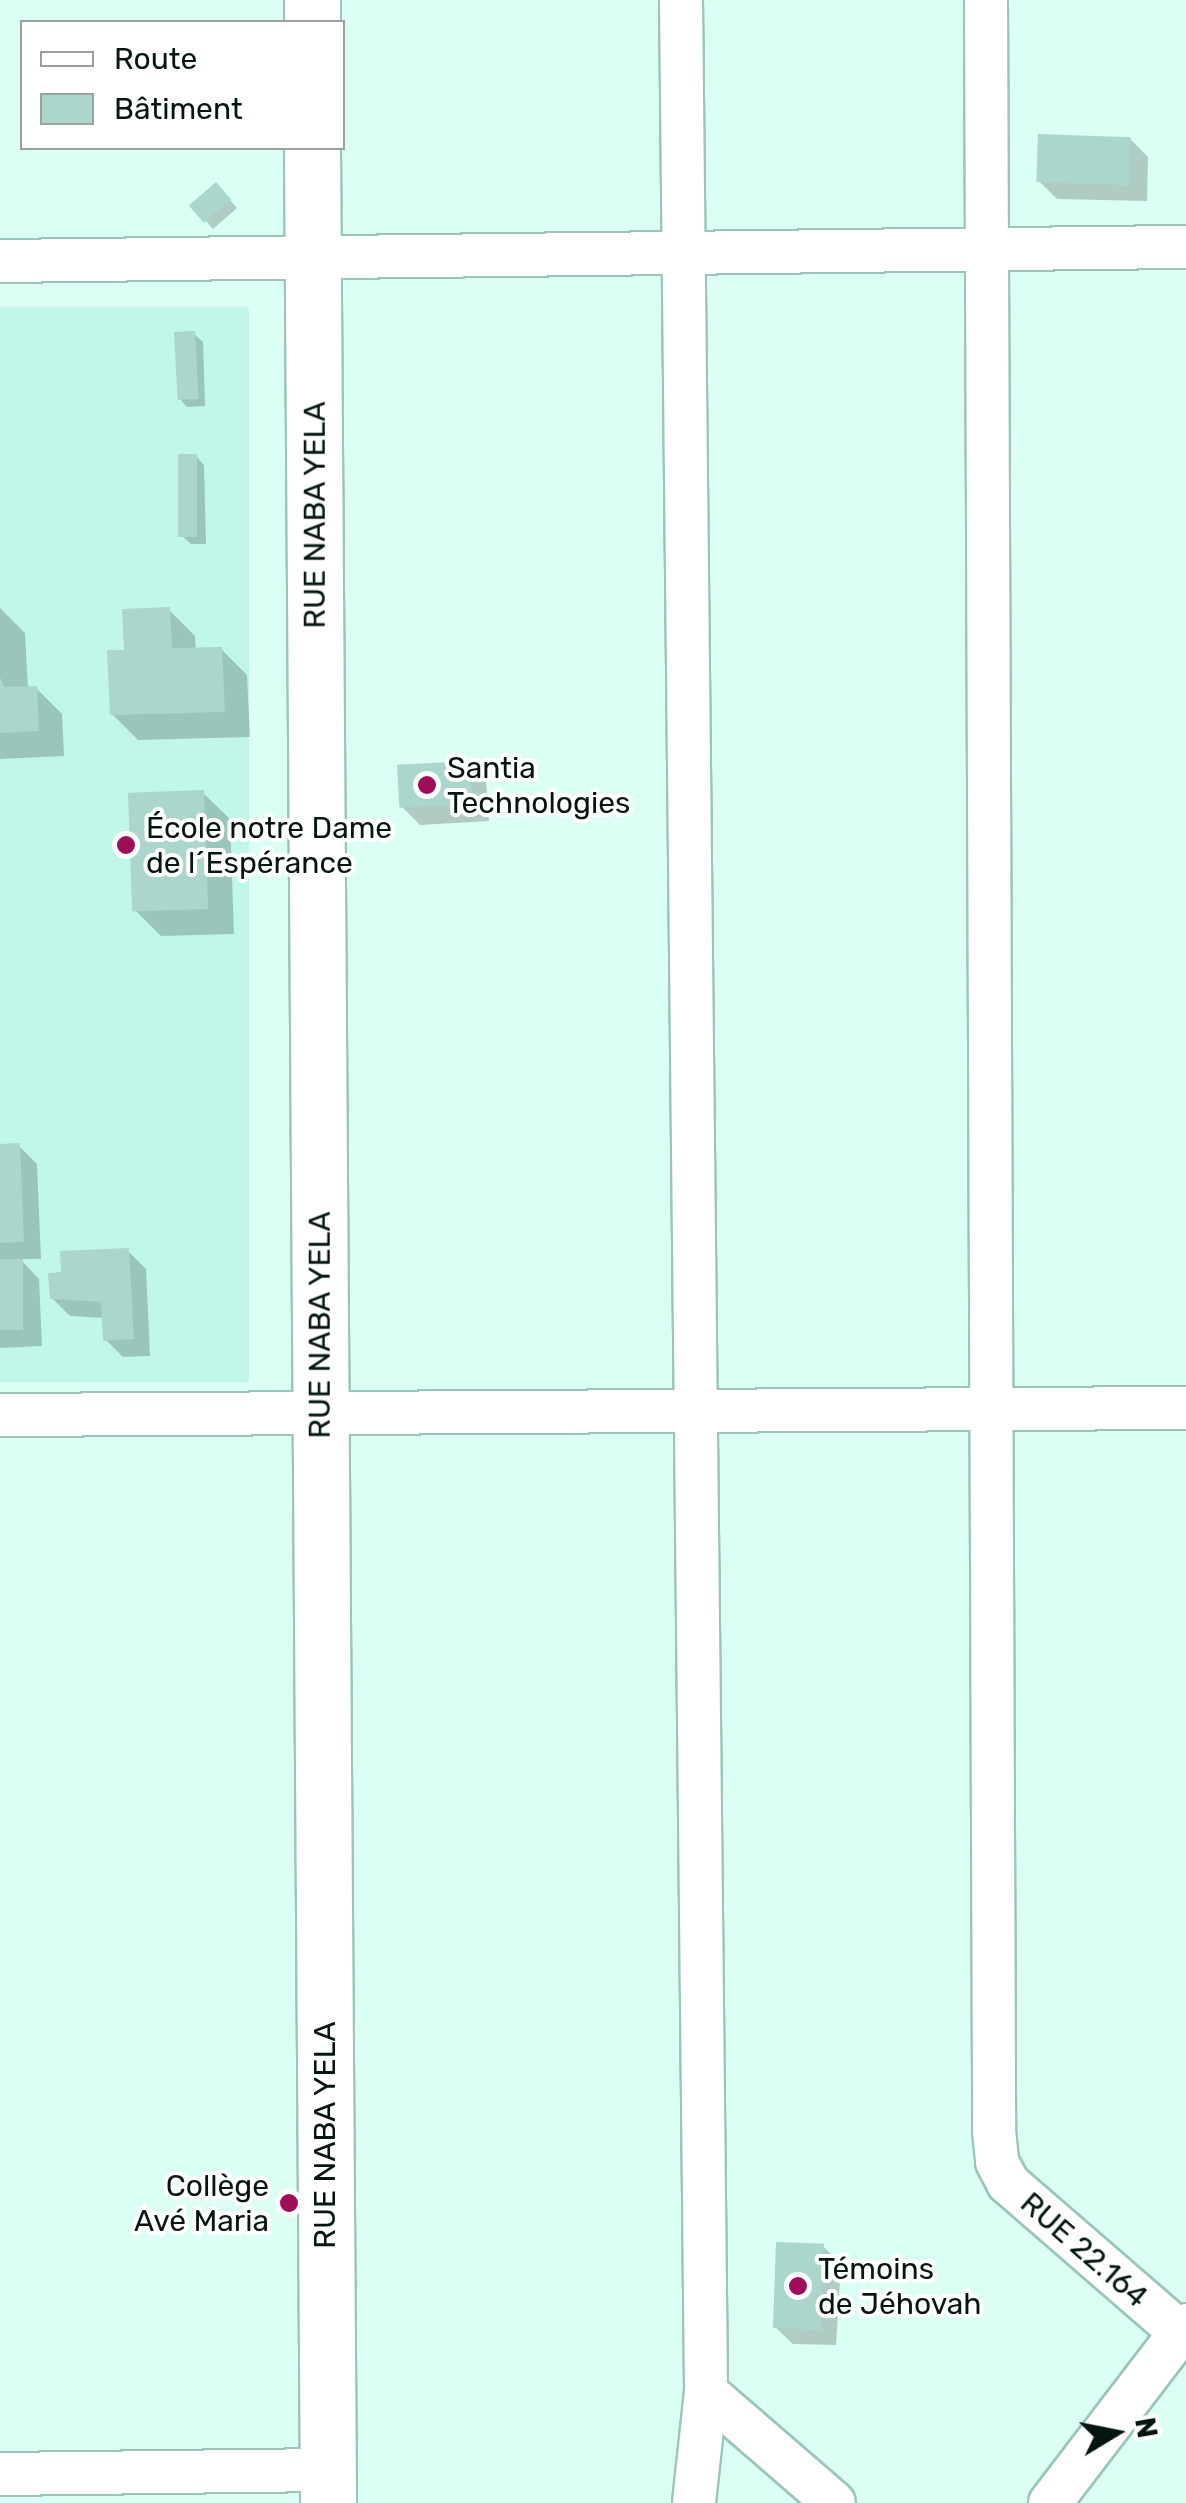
<!DOCTYPE html>
<meta charset="utf-8">
<style>
body{margin:0}
#map{position:relative;width:1186px;height:2503px;overflow:hidden;background:#dbfef5;font-family:Rubik,sans-serif}
div>[style]{position:absolute}
.built>*{inset:0;background:#c1f7ea;transform-origin:0 0}
.shadow>*{inset:0;background:#0003}
.building>*{inset:0;background:#aad6cb;transform-origin:0 0}
.roads{filter:drop-shadow(2px 0 #9ac5ba) drop-shadow(-2px 0 #9ac5ba) drop-shadow(0 2px #9ac5ba) drop-shadow(0 -2px #9ac5ba)}
.street>*{height:42px;margin:-21px;padding:0 21px;transform-origin:21px;border-radius:21px;background:#fff}
.secondary>*{height:55px;margin:-27.5px;padding:0 27.5px;transform-origin:27.5px;border-radius:27.5px;background:#fff}
.dots>*{width:28px;height:28px;translate:-50% -50%;box-sizing:border-box;border:5px solid #fff;border-radius:50%}
span{translate:-50% -50%;white-space:nowrap;text-align:center;line-height:1.15;-webkit-text-stroke:8px #fff;paint-order:stroke}
.street-label{font-size:30px;color:#051512}
.poi-label{font-size:30px;color:#051512}
.left{translate:0 -50%;text-align:left}
.right{translate:-100% -50%;text-align:right}
.legend{position:absolute;left:20px;top:20px;width:325px;height:130px;box-sizing:border-box;background:#fff;border:2px solid #9ba1a0;margin:0;padding:12px 18px;list-style:none;font-size:30px;color:#051512}
.legend li{display:flex;align-items:center;gap:20px;height:50px}
.legend b{width:50px;border:2px solid #9ba1a0}
.north{position:absolute;left:1066px;top:2383px;width:100px;height:100px;-webkit-text-stroke:8px #fff;paint-order:stroke;rotate:80deg;font-size:28px;font-weight:700;line-height:40px;text-align:center;color:#051512}
.north::after{content:'';display:block;margin:auto;width:35px;height:45px;background:#051512;clip-path:polygon(50% 0,100% 100%,50% 72%,0 100%)}
</style>
<div id="map">
<div class="built">
<div style="left:249px;top:307px;width:1075px;height:249px;rotate:90deg"></div>
</div>
<div class="shadow">
<div style="clip-path:polygon(1130px 139px,1148px 157px,1147px 201px,1057px 199px,1039px 181px)"></div>
<div style="clip-path:polygon(224px 193px,237px 208px,213px 229px,205px 220px)"></div>
<div style="clip-path:polygon(194px 334px,203px 342px,205px 406px,187px 407px,179px 398px)"></div>
<div style="clip-path:polygon(196px 456px,204px 465px,206px 544px,191px 544px,182px 536px)"></div>
<div style="clip-path:polygon(0 608px,25px 633px,28px 689px,36px 688px,62px 714px,64px 756px,0 759px)"></div>
<div style="clip-path:polygon(169px 610px,195px 636px,196px 650px,221px 649px,247px 675px,250px 737px,138px 740px,112px 714px)"></div>
<div style="clip-path:polygon(469px 764px,486px 781px,489px 821px,420px 825px,402px 807px)"></div>
<div style="clip-path:polygon(203px 793px,230px 819px,234px 934px,161px 936px,135px 910px)"></div>
<div style="clip-path:polygon(19px 1146px,37px 1164px,41px 1259px,20px 1259px,39px 1279px,42px 1346px,0 1348px,0 1147px)"></div>
<div style="clip-path:polygon(128px 1251px,146px 1269px,150px 1356px,123px 1357px,105px 1339px,104px 1318px,70px 1316px,52px 1298px)"></div>
<div style="clip-path:polygon(823px 2246px,841px 2264px,836px 2345px,793px 2344px,775px 2327px)"></div>
</div>
<div class="building">
<div style="left:1038px;top:134px;width:93px;height:48px;rotate:2deg"></div>
<div style="left:216px;top:182px;width:23px;height:36px;rotate:49deg"></div>
<div style="left:195px;top:331px;width:68px;height:21px;rotate:87deg"></div>
<div style="left:178px;top:454px;width:19px;height:83px"></div>
<div style="clip-path:polygon(170px 607px,172px 648px,222px 647px,225px 712px,110px 715px,107px 650px,124px 650px,122px 609px)"></div>
<div style="clip-path:polygon(0 677px,4px 687px,37px 686px,39px 731px,0 733px)"></div>
<div style="left:470px;top:761px;width:43px;height:73px;rotate:87deg"></div>
<div style="left:204px;top:790px;width:119px;height:76px;rotate:88deg"></div>
<div style="clip-path:polygon(20px 1143px,24px 1242px,0 1243px,0 1144px)"></div>
<div style="clip-path:polygon(129px 1248px,134px 1339px,103px 1341px,101px 1302px,50px 1299px,48px 1273px,61px 1272px,60px 1251px)"></div>
<div style="left:0;top:1259px;width:23px;height:71px"></div>
<div style="left:776px;top:2242px;width:48px;height:86px;rotate:2deg"></div>
</div>
<div class="roads">
<div class="street">
<div style="left:681px;top:0;width:2392px;rotate:89.4deg"></div>
<div style="left:706px;top:2392px;width:112px;rotate:96.2deg"></div>
<div style="left:986px;top:0;width:2131px;rotate:89.78deg"></div>
<div style="left:994px;top:2131px;width:31px;rotate:84deg"></div>
<div style="left:997px;top:2162px;width:24px;rotate:62deg"></div>
<div style="left:1008px;top:2183px;width:228px;rotate:40.9deg"></div>
<div style="left:0;top:261px;width:1186px;rotate:-0.68deg"></div>
<div style="left:0;top:1415px;width:1186px;rotate:-0.34deg"></div>
<div style="left:706px;top:2392px;width:169px;rotate:40.9deg"></div>
<div style="left:0;top:2474px;width:328px;rotate:-0.7deg"></div>
<div style="left:1050px;top:2503px;width:224px;rotate:-52.6deg"></div>
</div>
<div class="secondary">
<div style="left:312px;top:0;width:22px;rotate:90deg"></div>
<div style="left:312px;top:148px;width:2355px;rotate:89.61deg"></div>
</div>
</div>
<div class="dots">
<div style="left:427px;top:785px;background:#9e0d57"></div>
<div style="left:126px;top:845px;background:#9e0d57"></div>
<div style="left:289px;top:2203px;background:#9e0d57"></div>
<div style="left:798px;top:2286px;background:#9e0d57"></div>
</div>
<div class="street-label">
<span style="left:315px;top:515px;rotate:-90deg">RUE NABA YELA</span>
<span style="left:320px;top:1325px;rotate:-90deg">RUE NABA YELA</span>
<span style="left:325px;top:2135px;rotate:-90deg">RUE NABA YELA</span>
<span style="left:1084px;top:2250px;rotate:41deg">RUE 22.164</span>
</div>
<div class="poi-label">
<span class="left" style="left:447px;top:785px">Santia<br>Technologies</span>
<span class="left" style="left:146px;top:845px">École notre Dame<br>de l´Espérance</span>
<span class="right" style="left:269px;top:2203px">Collège<br>Avé Maria</span>
<span class="left" style="left:818px;top:2286px">Témoins<br>de Jéhovah</span>
</div>
<ul class="legend">
<li><b style="height:12px;background:#fff"></b>Route</li>
<li><b style="height:28px;background:#aad6cb"></b>Bâtiment</li>
</ul>
<div class="north">N</div>
</div>
